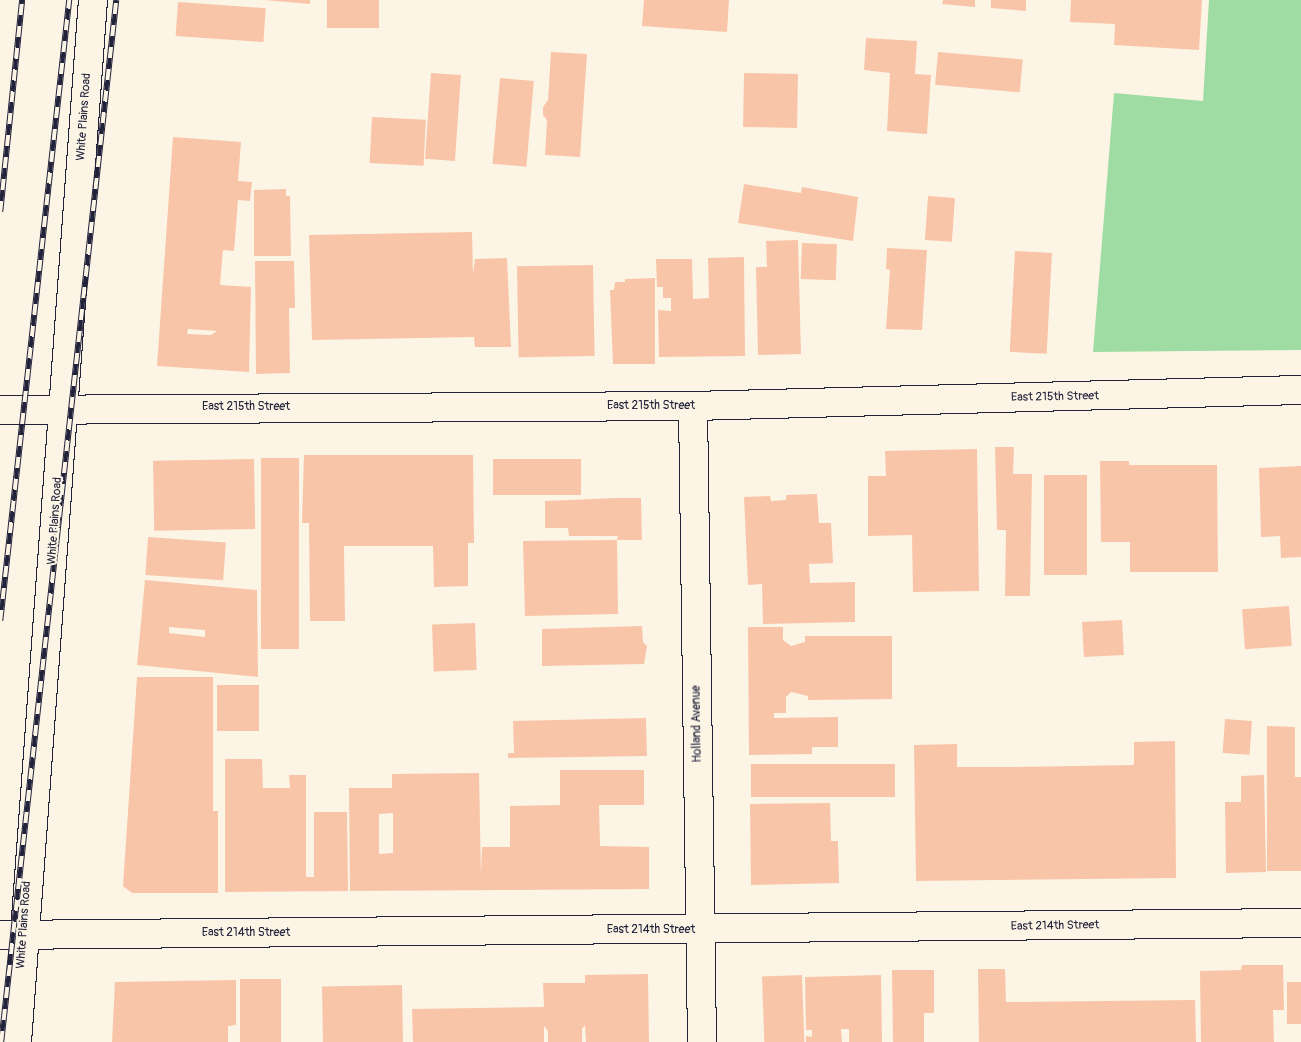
<!DOCTYPE html>
<style>
body{margin:0}
#map{position:relative;width:1301px;height:1042px;overflow:hidden;background:#fcf5e5;font-family:Pangolin,sans-serif}
div>[style]{position:absolute}
.green>*{inset:0;background:#9fdca3}
.building>*{inset:0;background:#f9c5a9;transform-origin:0 0}
.roads{filter:drop-shadow(1px 0 #22223b) drop-shadow(-1px 0 #22223b) drop-shadow(0 1px #22223b) drop-shadow(0 -1px #22223b)}
.minor>*{height:28px;margin:-14px;padding:0 14px;transform-origin:14px;border-radius:14px;background:#fcf5e5}
.major>*{height:28px;margin:-14px;padding:0 14px;transform-origin:14px;border-radius:14px;background:#fcf5e5}
.rail>*{height:5.5px;margin-top:-2.75px;transform-origin:0;background:repeating-linear-gradient(90deg,#fcf5e5 0 11px,#22223b 0 22px);box-sizing:border-box;border-block:1px solid #22223b}
span{translate:-50% -50%;white-space:nowrap;text-align:center;line-height:1.15;-webkit-text-stroke:4px #fcf5e5;paint-order:stroke}
.street-label{font-size:12px;color:#22223b}
</style>
<div id="map">
<div class="green">
<div style="clip-path:polygon(1209px 0,1301px 0,1301px 350px,1093px 352px,1114px 93px,1203px 101px)"></div>
</div>
<div class="building">
<div style="clip-path:polygon(264px 0,310px 0,310px 4px)"></div>
<div style="left:327px;top:0;width:52px;height:28px"></div>
<div style="clip-path:polygon(644px 0,729px 0,727px 32px,642px 26px)"></div>
<div style="clip-path:polygon(943px 0,975px 0,975px 7px,942px 4px)"></div>
<div style="clip-path:polygon(991px 0,1026px 0,1026px 11px,991px 8px)"></div>
<div style="clip-path:polygon(1071px 0,1202px 0,1199px 50px,1114px 45px,1115px 24px,1070px 22px)"></div>
<div style="left:178px;top:2px;width:88px;height:34px;rotate:4deg"></div>
<div style="clip-path:polygon(866px 38px,917px 41px,915px 74px,931px 75px,927px 134px,887px 131px,890px 73px,864px 70px)"></div>
<div style="clip-path:polygon(551px 52px,587px 54px,580px 157px,545px 155px,547px 120px,543px 115px,543px 107px,548px 100px)"></div>
<div style="left:938px;top:52px;width:85px;height:33px;rotate:5deg"></div>
<div style="left:431px;top:73px;width:30px;height:86px;rotate:4deg"></div>
<div style="left:744px;top:73px;width:54px;height:54px;rotate:1deg"></div>
<div style="left:500px;top:78px;width:34px;height:86px;rotate:5deg"></div>
<div style="left:372px;top:117px;width:54px;height:46px;rotate:3deg"></div>
<div style="clip-path:polygon(evenodd,173px 137px,241px 142px,238px 181px,252px 182px,250px 201px,238px 200px,234px 251px,223px 250px,220px 285px,251px 287px,249px 372px,157px 366px,173px 137px,188px 329px,217px 331px,211px 335px,187px 334px,188px 329px)"></div>
<div style="clip-path:polygon(744px 184px,801px 193px,802px 187px,858px 197px,853px 241px,738px 223px)"></div>
<div style="clip-path:polygon(286px 189px,286px 196px,290px 196px,291px 256px,254px 256px,254px 190px)"></div>
<div style="left:928px;top:196px;width:27px;height:44px;rotate:4deg"></div>
<div style="clip-path:polygon(472px 232px,473px 274px,475px 259px,507px 258px,511px 347px,475px 347px,474px 337px,312px 340px,309px 235px)"></div>
<div style="clip-path:polygon(798px 240px,801px 354px,758px 355px,756px 267px,767px 267px,766px 241px)"></div>
<div style="left:802px;top:243px;width:35px;height:36px;rotate:2deg"></div>
<div style="clip-path:polygon(887px 248px,927px 250px,922px 330px,886px 329px,890px 270px,886px 269px)"></div>
<div style="left:1015px;top:251px;width:37px;height:101px;rotate:3deg"></div>
<div style="clip-path:polygon(744px 257px,745px 356px,659px 357px,658px 310px,671px 311px,671px 298px,663px 298px,663px 287px,657px 287px,656px 259px,692px 259px,693px 299px,709px 298px,708px 258px)"></div>
<div style="clip-path:polygon(255px 261px,294px 261px,295px 308px,289px 308px,290px 373px,256px 374px)"></div>
<div style="left:593px;top:265px;width:91px;height:76px;rotate:89deg"></div>
<div style="clip-path:polygon(655px 278px,655px 364px,613px 364px,610px 290px,614px 290px,615px 282px,625px 282px,625px 279px)"></div>
<div style="clip-path:polygon(995px 447px,1014px 447px,1013px 474px,1032px 474px,1030px 596px,1005px 596px,1006px 530px,997px 530px)"></div>
<div style="clip-path:polygon(977px 449px,979px 591px,913px 592px,912px 535px,868px 536px,868px 476px,886px 476px,885px 451px)"></div>
<div style="clip-path:polygon(304px 455px,473px 455px,474px 543px,468px 543px,468px 586px,434px 587px,433px 546px,344px 546px,345px 621px,310px 621px,309px 523px,302px 523px)"></div>
<div style="left:261px;top:458px;width:38px;height:191px"></div>
<div style="left:254px;top:459px;width:70px;height:101px;rotate:89deg"></div>
<div style="left:581px;top:459px;width:36px;height:88px;rotate:90deg"></div>
<div style="clip-path:polygon(1100px 461px,1129px 461px,1129px 465px,1217px 465px,1218px 572px,1130px 572px,1130px 542px,1101px 542px)"></div>
<div style="clip-path:polygon(1301px 466px,1301px 557px,1281px 558px,1280px 536px,1261px 537px,1259px 468px)"></div>
<div style="left:1044px;top:475px;width:43px;height:100px"></div>
<div style="clip-path:polygon(817px 494px,819px 523px,831px 523px,833px 563px,809px 564px,810px 583px,855px 582px,855px 622px,763px 624px,762px 584px,748px 585px,744px 497px,770px 496px,771px 501px,786px 500px,786px 495px)"></div>
<div style="clip-path:polygon(616px 498px,641px 498px,642px 540px,617px 540px,618px 614px,525px 616px,523px 541px,617px 540px,618px 536px,569px 536px,568px 528px,545px 528px,545px 501px)"></div>
<div style="left:148px;top:537px;width:78px;height:38px;rotate:4deg"></div>
<div style="clip-path:polygon(evenodd,145px 580px,257px 590px,258px 677px,137px 665px,145px 580px,169px 627px,205px 630px,205px 637px,169px 633px,169px 627px)"></div>
<div style="left:1289px;top:606px;width:40px;height:47px;rotate:86deg"></div>
<div style="left:1122px;top:620px;width:35px;height:40px;rotate:87deg"></div>
<div style="left:475px;top:623px;width:47px;height:43px;rotate:88deg"></div>
<div style="clip-path:polygon(642px 626px,643px 642px,647px 646px,644px 664px,542px 666px,542px 629px)"></div>
<div style="clip-path:polygon(748px 627px,783px 627px,783px 640px,791px 646px,805px 642px,805px 636px,892px 636px,892px 699px,808px 700px,808px 696px,791px 692px,786px 697px,786px 713px,774px 713px,774px 718px,838px 717px,838px 747px,812px 747px,812px 754px,749px 755px)"></div>
<div style="clip-path:polygon(137px 677px,213px 677px,213px 811px,218px 811px,218px 893px,132px 893px,123px 886px)"></div>
<div style="left:217px;top:685px;width:42px;height:46px"></div>
<div style="clip-path:polygon(646px 718px,647px 756px,508px 758px,508px 753px,514px 753px,513px 721px)"></div>
<div style="left:1225px;top:719px;width:27px;height:34px;rotate:4deg"></div>
<div style="clip-path:polygon(1267px 726px,1295px 727px,1295px 777px,1301px 777px,1301px 871px,1267px 871px)"></div>
<div style="clip-path:polygon(1175px 741px,1176px 878px,916px 881px,914px 745px,957px 744px,957px 767px,1015px 767px,1134px 765px,1134px 742px)"></div>
<div style="clip-path:polygon(225px 759px,262px 759px,263px 788px,290px 788px,289px 775px,306px 775px,306px 877px,314px 877px,314px 812px,347px 812px,348px 891px,225px 892px)"></div>
<div style="left:751px;top:764px;width:144px;height:33px"></div>
<div style="clip-path:polygon(evenodd,560px 770px,644px 770px,644px 805px,599px 805px,600px 846px,649px 847px,649px 889px,350px 891px,349px 788px,392px 788px,392px 774px,479px 773px,481px 876px,482px 847px,510px 847px,510px 806px,560px 805px,560px 770px,393px 813px,393px 853px,379px 854px,379px 814px,393px 813px)"></div>
<div style="clip-path:polygon(1264px 775px,1266px 872px,1226px 873px,1225px 802px,1241px 802px,1241px 776px)"></div>
<div style="clip-path:polygon(830px 803px,831px 841px,838px 841px,839px 883px,751px 885px,750px 804px)"></div>
<div style="clip-path:polygon(1242px 965px,1283px 965px,1284px 1010px,1273px 1010px,1274px 1042px,1201px 1042px,1200px 971px,1241px 970px)"></div>
<div style="clip-path:polygon(978px 969px,1005px 969px,1006px 1002px,1195px 1000px,1196px 1042px,979px 1042px)"></div>
<div style="clip-path:polygon(892px 970px,934px 970px,934px 1013px,924px 1013px,924px 1042px,893px 1042px)"></div>
<div style="clip-path:polygon(648px 974px,649px 1042px,586px 1042px,585px 1025px,582px 1029px,582px 1042px,548px 1042px,548px 1031px,544px 1026px,544px 1042px,413px 1042px,412px 1009px,544px 1007px,543px 983px,585px 983px,585px 975px)"></div>
<div style="left:802px;top:975px;width:67px;height:40px;rotate:88deg"></div>
<div style="clip-path:polygon(881px 975px,882px 1042px,849px 1042px,849px 1029px,841px 1029px,842px 1042px,806px 1042px,806px 1036px,812px 1037px,812px 1030px,806px 1030px,805px 977px)"></div>
<div style="left:281px;top:979px;width:63px;height:41px;rotate:90deg"></div>
<div style="clip-path:polygon(236px 980px,236px 1025px,228px 1026px,228px 1042px,112px 1042px,115px 982px)"></div>
<div style="left:1287px;top:982px;width:14px;height:42px"></div>
<div style="left:402px;top:985px;width:57px;height:80px;rotate:89deg"></div>
</div>
<div class="roads">
<div class="minor">
<div style="left:693px;top:406px;width:636px;rotate:89.19deg"></div>
<div style="left:0;top:410px;width:693px;rotate:-0.33deg"></div>
<div style="left:693px;top:406px;width:608px;rotate:-1.51deg"></div>
<div style="left:0;top:935px;width:1301px;rotate:-0.53deg"></div>
</div>
<div class="major">
<div style="left:17px;top:1042px;width:1045px;rotate:-85.83deg"></div>
</div>
</div>
<div class="rail">
<div style="left:0;top:212px;width:213px;rotate:-84.1deg"></div>
<div style="left:0;top:621px;width:625px;rotate:-83.66deg"></div>
<div style="left:1px;top:1042px;width:1048px;rotate:-83.7deg"></div>
</div>
<div class="street-label">
<span style="left:84px;top:117px;rotate:-86deg">White Plains Road</span>
<span style="left:1055px;top:397px;rotate:-1deg">East 215th Street</span>
<span style="left:651px;top:406px">East 215th Street</span>
<span style="left:246px;top:407px">East 215th Street</span>
<span style="left:55px;top:521px;rotate:-86deg">White Plains Road</span>
<span style="left:697px;top:724px;rotate:-91deg">Holland Avenue</span>
<span style="left:24px;top:925px;rotate:-86deg">White Plains Road</span>
<span style="left:1055px;top:926px;rotate:-1deg">East 214th Street</span>
<span style="left:651px;top:930px">East 214th Street</span>
<span style="left:246px;top:933px">East 214th Street</span>
</div>
</div>
